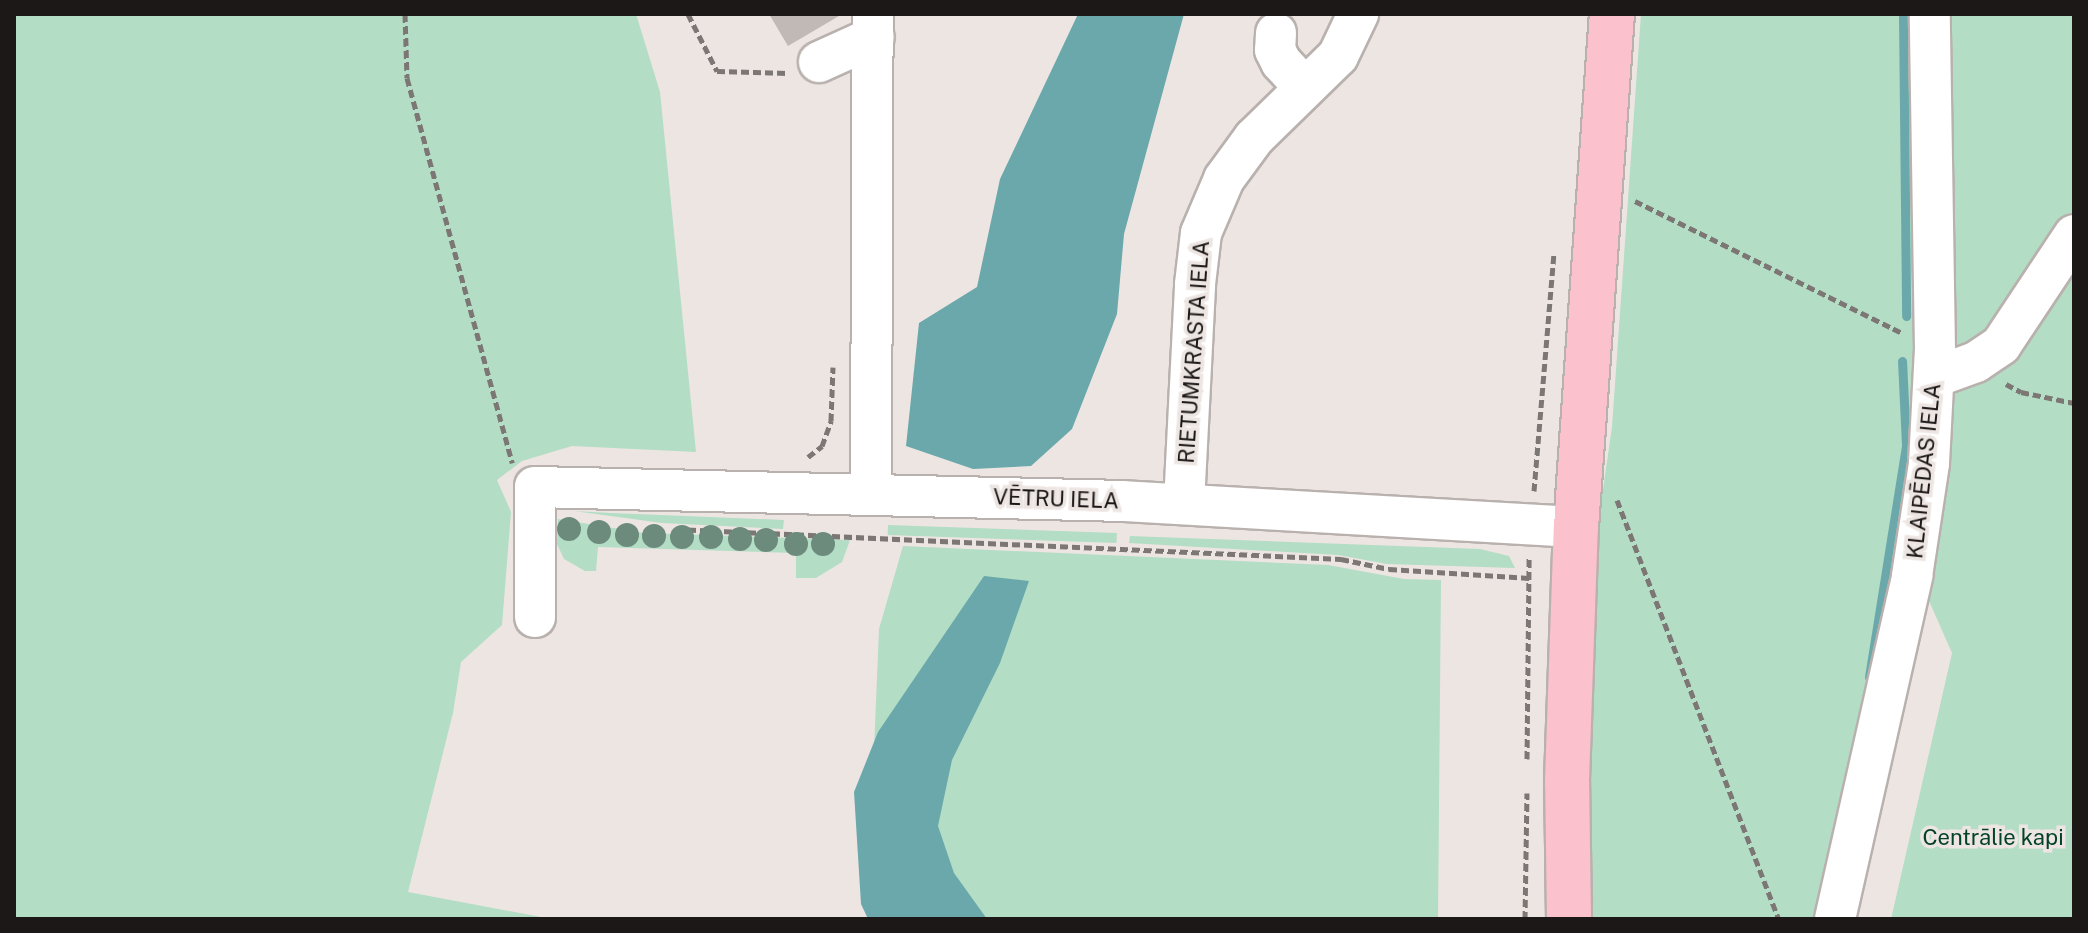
<!DOCTYPE html>
<meta charset="utf-8">
<style>
body{margin:0}
#map{position:relative;width:2088px;height:933px;overflow:hidden;background:#ede5e2;font-family:"Public Sans",sans-serif}
div>[style]{position:absolute}
.green>*{inset:0;background:#b3ddc4;transform-origin:0 0}
.water>*{inset:0;background:#6aa8ab}
.stream>*{height:9px;margin:-4.5px;padding:0 4.5px;transform-origin:4.5px;border-radius:4.5px;background:#6aa8ab}
.building>*{inset:0;background:#c1b9b6}
.path>*{height:5px;margin-top:-2.5px;transform-origin:0;background:repeating-linear-gradient(90deg,#7c7674 0 8px,transparent 0 12px)}
.roads{filter:drop-shadow(2px 0 #b9b1ae) drop-shadow(-2px 0 #b9b1ae) drop-shadow(0 2px #b9b1ae) drop-shadow(0 -2px #b9b1ae)}
.minor>*{height:40px;margin:-20px;padding:0 20px;transform-origin:20px;border-radius:20px;background:#fff}
.major>*{height:44px;margin:-22px;padding:0 22px;transform-origin:22px;border-radius:22px;background:#fbc1cd}
.trees>*{width:24px;height:24px;margin:-12px;border-radius:50%;background:#6c8b7c}
span{translate:-50% -50%;white-space:nowrap;text-align:center;line-height:1.15;-webkit-text-stroke:7px #ede5e2;paint-order:stroke}
.street-label{font-size:22px;color:#1b1817}
.park-label{font-size:22px;color:#034228}
.frame{position:absolute;inset:0;border:16px solid #1b1817;pointer-events:none}
</style>
<div id="map">
<div class="green">
<div style="clip-path:polygon(14px 14px,636px 14px,660px 92px,696px 452px,572px 446px,522px 461px,497px 480px,511px 512px,502px 625px,461px 662px,453px 713px,408px 892px,552px 919px,14px 919px)"></div>
<div style="clip-path:polygon(1641px 14px,2074px 14px,2074px 919px,1891px 919px,1952px 653px,1903px 542px,1828px 919px,1592px 919px,1584px 720px,1596px 538px,1612px 427px)"></div>
<div style="clip-path:polygon(574px 511px,611px 513px,784px 520px,783px 529px,662px 523px)"></div>
<div style="clip-path:polygon(558px 519px,644px 533px,850px 540px,842px 562px,816px 578px,796px 578px,796px 553px,598px 547px,596px 571px,585px 571px,564px 559px,557px 544px)"></div>
<div style="left:888px;top:525px;width:229px;height:10px;rotate:2deg"></div>
<div style="clip-path:polygon(1130px 536px,1480px 549px,1509px 556px,1515px 568px,1387px 564px,1338px 555px,1129px 543px)"></div>
<div style="clip-path:polygon(903px 546px,1328px 565px,1404px 579px,1441px 580px,1438px 919px,867px 919px,879px 629px)"></div>
</div>
<div class="water">
<div style="clip-path:polygon(1078px 14px,1184px 14px,1124px 234px,1117px 314px,1072px 429px,1031px 466px,973px 469px,906px 446px,919px 323px,977px 287px,1000px 179px)"></div>
<div style="clip-path:polygon(984px 576px,1029px 581px,1000px 663px,952px 760px,938px 826px,954px 873px,987px 919px,868px 919px,861px 904px,854px 792px,878px 732px)"></div>
</div>
<div class="stream">
<div style="left:1903px;top:14px;width:302px;rotate:89.4deg"></div>
<div style="left:1869px;top:677px;width:235px;rotate:-80.9deg"></div>
<div style="left:1906px;top:445px;width:84px;rotate:-92.7deg"></div>
</div>
<div class="building">
<div style="clip-path:polygon(769px 14px,837px 14px,839px 16px,788px 46px)"></div>
</div>
<div class="path">
<div style="left:405px;top:14px;width:64px;rotate:88.2deg"></div>
<div style="left:407px;top:78px;width:399px;rotate:74.7deg"></div>
<div style="left:688px;top:14px;width:64px;rotate:63deg"></div>
<div style="left:717px;top:71px;width:71px;rotate:1.6deg"></div>
<div style="left:1635px;top:201px;width:298px;rotate:26.3deg"></div>
<div style="left:2006px;top:384px;width:17px;rotate:28deg"></div>
<div style="left:2021px;top:392px;width:54px;rotate:11.7deg"></div>
<div style="left:808px;top:457px;width:18px;rotate:-38deg"></div>
<div style="left:822px;top:446px;width:27px;rotate:-70deg"></div>
<div style="left:831px;top:421px;width:54px;rotate:-87.9deg"></div>
<div style="left:1534px;top:491px;width:238px;rotate:-85.2deg"></div>
<div style="left:1617px;top:500px;width:449px;rotate:68.9deg"></div>
<div style="left:676px;top:529px;width:666px;rotate:2.58deg"></div>
<div style="left:1341px;top:559px;width:49px;rotate:11.8deg"></div>
<div style="left:1389px;top:569px;width:141px;rotate:3.7deg"></div>
<div style="left:1527px;top:759px;width:202px;rotate:-89.4deg"></div>
<div style="left:1525px;top:919px;width:126px;rotate:-89.1deg"></div>
</div>
<div class="roads">
<div class="minor">
<div style="left:1276px;top:33px;width:17px;rotate:93deg"></div>
<div style="left:1275px;top:50px;width:13px;rotate:63deg"></div>
<div style="left:1281px;top:62px;width:35px;rotate:47deg"></div>
<div style="left:819px;top:62px;width:60px;rotate:-24.4deg"></div>
<div style="left:1935px;top:377px;width:44px;rotate:-20.1deg"></div>
<div style="left:1976px;top:362px;width:30px;rotate:-34deg"></div>
<div style="left:2001px;top:345px;width:132px;rotate:-56.4deg"></div>
<div style="left:871px;top:493px;width:479px;rotate:-89.8deg"></div>
<div style="left:1184px;top:504px;width:220px;rotate:-87.1deg"></div>
<div style="left:1195px;top:284px;width:51px;rotate:-83.3deg"></div>
<div style="left:1201px;top:233px;width:59px;rotate:-66.9deg"></div>
<div style="left:1224px;top:179px;width:51px;rotate:-53.8deg"></div>
<div style="left:1254px;top:138px;width:117px;rotate:-44.3deg"></div>
<div style="left:1338px;top:56px;width:47px;rotate:-64.5deg"></div>
<div style="left:535px;top:617px;width:130px;rotate:-90deg"></div>
<div style="left:535px;top:487px;width:588px;rotate:1.36deg"></div>
<div style="left:1123px;top:501px;width:454px;rotate:3.3deg"></div>
<div style="left:1835px;top:919px;width:352px;rotate:-77.3deg"></div>
<div style="left:1912px;top:576px;width:114px;rotate:-81.4deg"></div>
<div style="left:1929px;top:463px;width:113px;rotate:-87deg"></div>
<div style="left:1935px;top:350px;width:336px;rotate:-90.9deg"></div>
</div>
<div class="major">
<div style="left:1569px;top:919px;width:139px;rotate:-90.8deg"></div>
<div style="left:1567px;top:780px;width:253px;rotate:-88deg"></div>
<div style="left:1576px;top:527px;width:514px;rotate:-85.99deg"></div>
</div>
</div>
<div class="trees">
<div style="left:569px;top:529px"></div>
<div style="left:599px;top:532px"></div>
<div style="left:627px;top:535px"></div>
<div style="left:654px;top:536px"></div>
<div style="left:682px;top:537px"></div>
<div style="left:711px;top:537px"></div>
<div style="left:740px;top:539px"></div>
<div style="left:766px;top:540px"></div>
<div style="left:796px;top:544px"></div>
<div style="left:823px;top:544px"></div>
</div>
<div class="street-label">
<span style="left:1194px;top:352px;rotate:-86deg">RIETUMKRASTA IELA</span>
<span style="left:1924px;top:471px;rotate:-84deg">KLAIPĒDAS IELA</span>
<span style="left:1056px;top:499px;rotate:2deg">VĒTRU IELA</span>
</div>
<div class="park-label">
<span style="left:1993px;top:838px">Centrālie kapi</span>
</div>
<div class="frame"></div>
</div>
